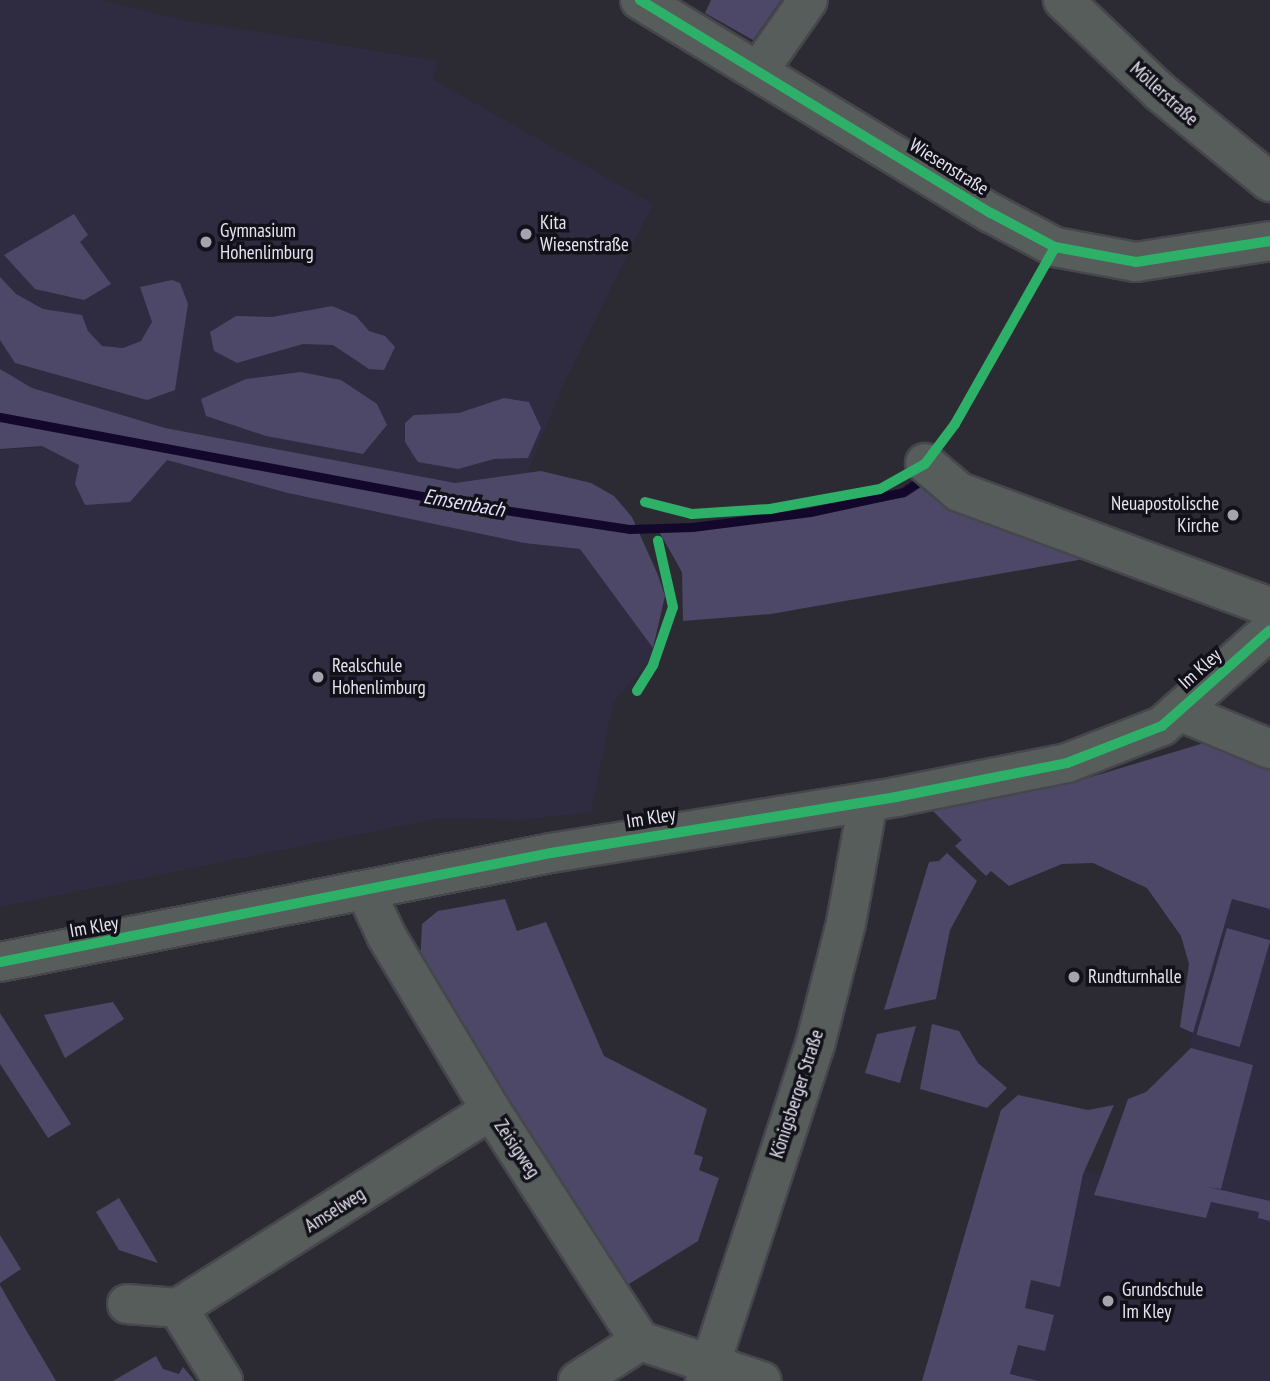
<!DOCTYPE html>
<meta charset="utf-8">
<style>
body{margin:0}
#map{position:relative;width:1270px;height:1381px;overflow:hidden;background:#2c2b34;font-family:"PT Sans Narrow",sans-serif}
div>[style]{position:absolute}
.built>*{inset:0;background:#2f2b40}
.green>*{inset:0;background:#4d4867;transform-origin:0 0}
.stream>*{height:9px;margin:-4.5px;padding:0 4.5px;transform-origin:4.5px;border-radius:4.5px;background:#13082b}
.roads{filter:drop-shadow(2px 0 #47464d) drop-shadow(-2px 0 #47464d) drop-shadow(0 2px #47464d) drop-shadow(0 -2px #47464d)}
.minor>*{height:38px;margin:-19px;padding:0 19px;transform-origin:19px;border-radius:19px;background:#565d5b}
.cycleway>*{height:10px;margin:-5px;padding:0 5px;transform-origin:5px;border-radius:5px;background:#2db169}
.dots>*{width:19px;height:19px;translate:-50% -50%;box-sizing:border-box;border:4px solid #121119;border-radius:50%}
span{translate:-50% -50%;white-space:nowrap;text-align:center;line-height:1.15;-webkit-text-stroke:7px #121119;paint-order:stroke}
.street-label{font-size:19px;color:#e6e4f0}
.poi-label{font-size:19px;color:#e6e4f0}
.left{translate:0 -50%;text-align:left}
.right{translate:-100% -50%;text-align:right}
.water-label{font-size:21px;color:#e2defc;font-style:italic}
</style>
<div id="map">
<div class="built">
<div style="clip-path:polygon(0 0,101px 0,184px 20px,438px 61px,432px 79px,653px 204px,563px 385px,526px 476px,455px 490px,0 396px)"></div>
<div style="clip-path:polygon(42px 447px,162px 451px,580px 549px,658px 650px,613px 703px,591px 812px,522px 820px,440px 818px,0 907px,0 450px)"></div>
<div style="clip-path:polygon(1264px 779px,1270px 781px,1270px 1381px,923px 1381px,991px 1146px,1150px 1188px)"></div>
</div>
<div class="green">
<div style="clip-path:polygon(711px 0,781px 0,753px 40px,705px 13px)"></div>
<div style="clip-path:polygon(74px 214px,88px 235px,80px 242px,111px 284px,84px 300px,35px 289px,4px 255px)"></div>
<div style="clip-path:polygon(0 277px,16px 294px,43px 309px,82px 315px,88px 331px,102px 346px,123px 348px,141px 341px,152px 322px,140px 287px,172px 280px,180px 283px,188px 304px,175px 390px,147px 400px,15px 363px,0 340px)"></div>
<div style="clip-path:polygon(332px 306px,356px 316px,369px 331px,385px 336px,395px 347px,384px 370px,369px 369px,333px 345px,303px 344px,237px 363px,214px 351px,210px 332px,236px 316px,272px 317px)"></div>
<div style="clip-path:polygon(0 369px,32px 388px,165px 428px,455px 483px,541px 471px,591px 483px,614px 496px,632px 517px,658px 575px,665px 596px,653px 648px,580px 549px,524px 543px,288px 493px,167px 460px,130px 502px,85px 505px,75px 484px,79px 465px,42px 446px,0 449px)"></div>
<div style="clip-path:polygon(301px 372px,341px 380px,377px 404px,387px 425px,363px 454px,266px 436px,206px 416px,201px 399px,246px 379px)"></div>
<div style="clip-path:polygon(504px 398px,529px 402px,541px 428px,528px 458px,494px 459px,458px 469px,418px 462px,405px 442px,405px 423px,414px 415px,459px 413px)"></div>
<div style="clip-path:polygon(932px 480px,1101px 556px,771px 614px,683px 621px,682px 572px,657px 528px,808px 515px,906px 497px)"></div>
<div style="clip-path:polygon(1214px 740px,1270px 764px,1270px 909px,1232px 899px,1193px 1033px,1180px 1027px,1189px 964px,1181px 936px,1147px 888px,1093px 863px,1062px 864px,1009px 886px,991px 871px,986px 876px,955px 846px,962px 840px,932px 810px,1081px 780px)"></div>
<div style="clip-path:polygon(947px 853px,977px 881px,950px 930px,936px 999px,884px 1010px,929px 862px,939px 861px)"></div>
<div style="clip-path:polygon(505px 899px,517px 931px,546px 922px,604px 1056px,707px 1109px,694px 1154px,703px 1157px,699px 1170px,719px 1178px,698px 1241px,624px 1287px,420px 964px,422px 924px,438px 911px)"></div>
<div style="left:1227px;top:928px;width:45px;height:111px;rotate:16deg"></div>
<div style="clip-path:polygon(113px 1002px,124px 1019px,65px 1058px,44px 1015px)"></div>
<div style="clip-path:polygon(0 1013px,71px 1124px,48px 1138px,0 1064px)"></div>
<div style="clip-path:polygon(932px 1024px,959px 1031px,978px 1063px,1007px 1088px,987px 1108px,920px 1089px)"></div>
<div style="clip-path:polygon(916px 1026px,900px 1083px,865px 1073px,877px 1034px)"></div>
<div style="clip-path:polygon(1191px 1048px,1253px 1065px,1221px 1189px,1208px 1187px,1270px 1201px,1270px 1221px,1258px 1218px,1259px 1212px,1211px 1202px,1206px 1218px,1094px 1195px,1128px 1099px,1146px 1092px)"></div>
<div style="clip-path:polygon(1018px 1095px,1088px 1110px,1114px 1105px,1083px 1174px,1060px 1287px,1031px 1280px,1025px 1308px,1054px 1315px,1045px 1351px,1018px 1345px,1010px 1374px,1038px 1381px,922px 1381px,1001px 1110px)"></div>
<div style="clip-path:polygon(119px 1198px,158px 1263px,119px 1250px,96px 1212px)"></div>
<div style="clip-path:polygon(0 1235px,21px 1269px,0 1283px)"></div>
<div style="clip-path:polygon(0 1285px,16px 1313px,56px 1381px,0 1381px)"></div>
<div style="clip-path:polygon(156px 1356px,163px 1369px,179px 1374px,183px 1367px,195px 1381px,113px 1381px)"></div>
</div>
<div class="stream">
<div style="left:0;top:417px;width:479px;rotate:10.6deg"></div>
<div style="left:471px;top:505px;width:161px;rotate:8.6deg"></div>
<div style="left:630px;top:529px;width:62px;rotate:-1.8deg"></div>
<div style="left:692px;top:527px;width:119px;rotate:-7.2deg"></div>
<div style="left:810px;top:512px;width:95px;rotate:-12.1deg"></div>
<div style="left:903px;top:492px;width:27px;rotate:-33deg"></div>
</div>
<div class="roads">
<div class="minor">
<div style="left:640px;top:0;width:411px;rotate:31.3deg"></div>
<div style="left:991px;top:213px;width:72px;rotate:28deg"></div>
<div style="left:1055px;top:247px;width:82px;rotate:10.5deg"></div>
<div style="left:1136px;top:262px;width:136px;rotate:-8.9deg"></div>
<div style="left:1063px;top:0;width:134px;rotate:43.5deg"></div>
<div style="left:1160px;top:92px;width:142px;rotate:39.3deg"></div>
<div style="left:759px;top:70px;width:85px;rotate:-55deg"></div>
<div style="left:925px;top:463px;width:45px;rotate:40.5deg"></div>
<div style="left:959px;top:492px;width:332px;rotate:20.3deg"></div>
<div style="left:1179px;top:711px;width:99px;rotate:22.7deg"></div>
<div style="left:365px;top:890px;width:52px;rotate:64.9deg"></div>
<div style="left:387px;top:937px;width:202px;rotate:59deg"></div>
<div style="left:491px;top:1110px;width:275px;rotate:57.2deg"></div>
<div style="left:640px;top:1341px;width:128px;rotate:18.2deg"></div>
<div style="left:0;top:962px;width:562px;rotate:-11.19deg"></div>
<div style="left:551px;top:853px;width:350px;rotate:-9.2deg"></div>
<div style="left:896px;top:797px;width:174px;rotate:-11.2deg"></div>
<div style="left:1067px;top:763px;width:102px;rotate:-21.3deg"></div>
<div style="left:1162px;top:726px;width:144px;rotate:-41.6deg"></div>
<div style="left:127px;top:1304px;width:51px;rotate:4.5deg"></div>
<div style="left:178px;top:1308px;width:86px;rotate:58.3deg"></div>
<div style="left:178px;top:1308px;width:370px;rotate:-32.3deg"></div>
<div style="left:578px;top:1381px;width:74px;rotate:-32.8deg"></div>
<div style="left:705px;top:1381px;width:354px;rotate:-71.9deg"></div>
<div style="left:815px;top:1045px;width:126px;rotate:-75.7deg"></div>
<div style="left:846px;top:923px;width:123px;rotate:-79.7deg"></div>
</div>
</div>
<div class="cycleway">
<div style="left:640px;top:0;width:411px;rotate:31.3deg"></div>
<div style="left:991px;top:213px;width:72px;rotate:28deg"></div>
<div style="left:1055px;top:247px;width:82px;rotate:10.5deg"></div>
<div style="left:1136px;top:262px;width:136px;rotate:-8.9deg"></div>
<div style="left:645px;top:502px;width:49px;rotate:14.3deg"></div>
<div style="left:692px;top:514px;width:78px;rotate:-3.7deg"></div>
<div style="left:770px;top:509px;width:112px;rotate:-10.3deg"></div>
<div style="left:880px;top:489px;width:51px;rotate:-29.1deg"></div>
<div style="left:925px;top:464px;width:50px;rotate:-53.1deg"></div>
<div style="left:955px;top:424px;width:203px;rotate:-60.5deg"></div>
<div style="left:637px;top:691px;width:31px;rotate:-58deg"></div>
<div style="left:653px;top:665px;width:61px;rotate:-71deg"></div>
<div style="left:673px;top:607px;width:68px;rotate:-102.8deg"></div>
<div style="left:0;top:962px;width:562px;rotate:-11.19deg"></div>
<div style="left:551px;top:853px;width:350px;rotate:-9.2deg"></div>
<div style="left:896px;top:797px;width:174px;rotate:-11.2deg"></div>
<div style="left:1067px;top:763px;width:102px;rotate:-21.3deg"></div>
<div style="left:1162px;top:726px;width:144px;rotate:-41.6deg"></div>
</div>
<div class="dots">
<div style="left:526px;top:234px;background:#a5a3ae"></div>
<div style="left:206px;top:242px;background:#a5a3ae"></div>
<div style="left:1233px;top:515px;background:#a5a3ae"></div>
<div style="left:318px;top:677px;background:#a5a3ae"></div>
<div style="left:1074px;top:977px;background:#a5a3ae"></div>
<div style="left:1108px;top:1301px;background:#a5a3ae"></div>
</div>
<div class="street-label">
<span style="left:1164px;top:94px;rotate:42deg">Möllerstraße</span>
<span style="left:949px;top:167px;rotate:32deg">Wiesenstraße</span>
<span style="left:1200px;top:669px;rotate:-42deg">Im Kley</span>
<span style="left:651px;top:818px;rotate:-9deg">Im Kley</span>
<span style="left:94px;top:927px;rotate:-10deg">Im Kley</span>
<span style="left:797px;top:1094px;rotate:-72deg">Königsberger Straße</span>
<span style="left:517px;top:1149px;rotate:56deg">Zeisigweg</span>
<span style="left:335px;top:1210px;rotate:-32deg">Amselweg</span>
</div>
<div class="poi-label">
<span class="left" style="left:540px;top:234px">Kita<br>Wiesenstraße</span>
<span class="left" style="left:220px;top:242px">Gymnasium<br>Hohenlimburg</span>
<span class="right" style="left:1219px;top:515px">Neuapostolische<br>Kirche</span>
<span class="left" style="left:332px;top:677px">Realschule<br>Hohenlimburg</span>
<span class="left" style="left:1088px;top:977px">Rundturnhalle</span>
<span class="left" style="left:1122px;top:1301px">Grundschule<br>Im Kley</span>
</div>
<div class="water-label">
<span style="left:464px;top:503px;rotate:10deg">Emsenbach</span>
</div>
</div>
